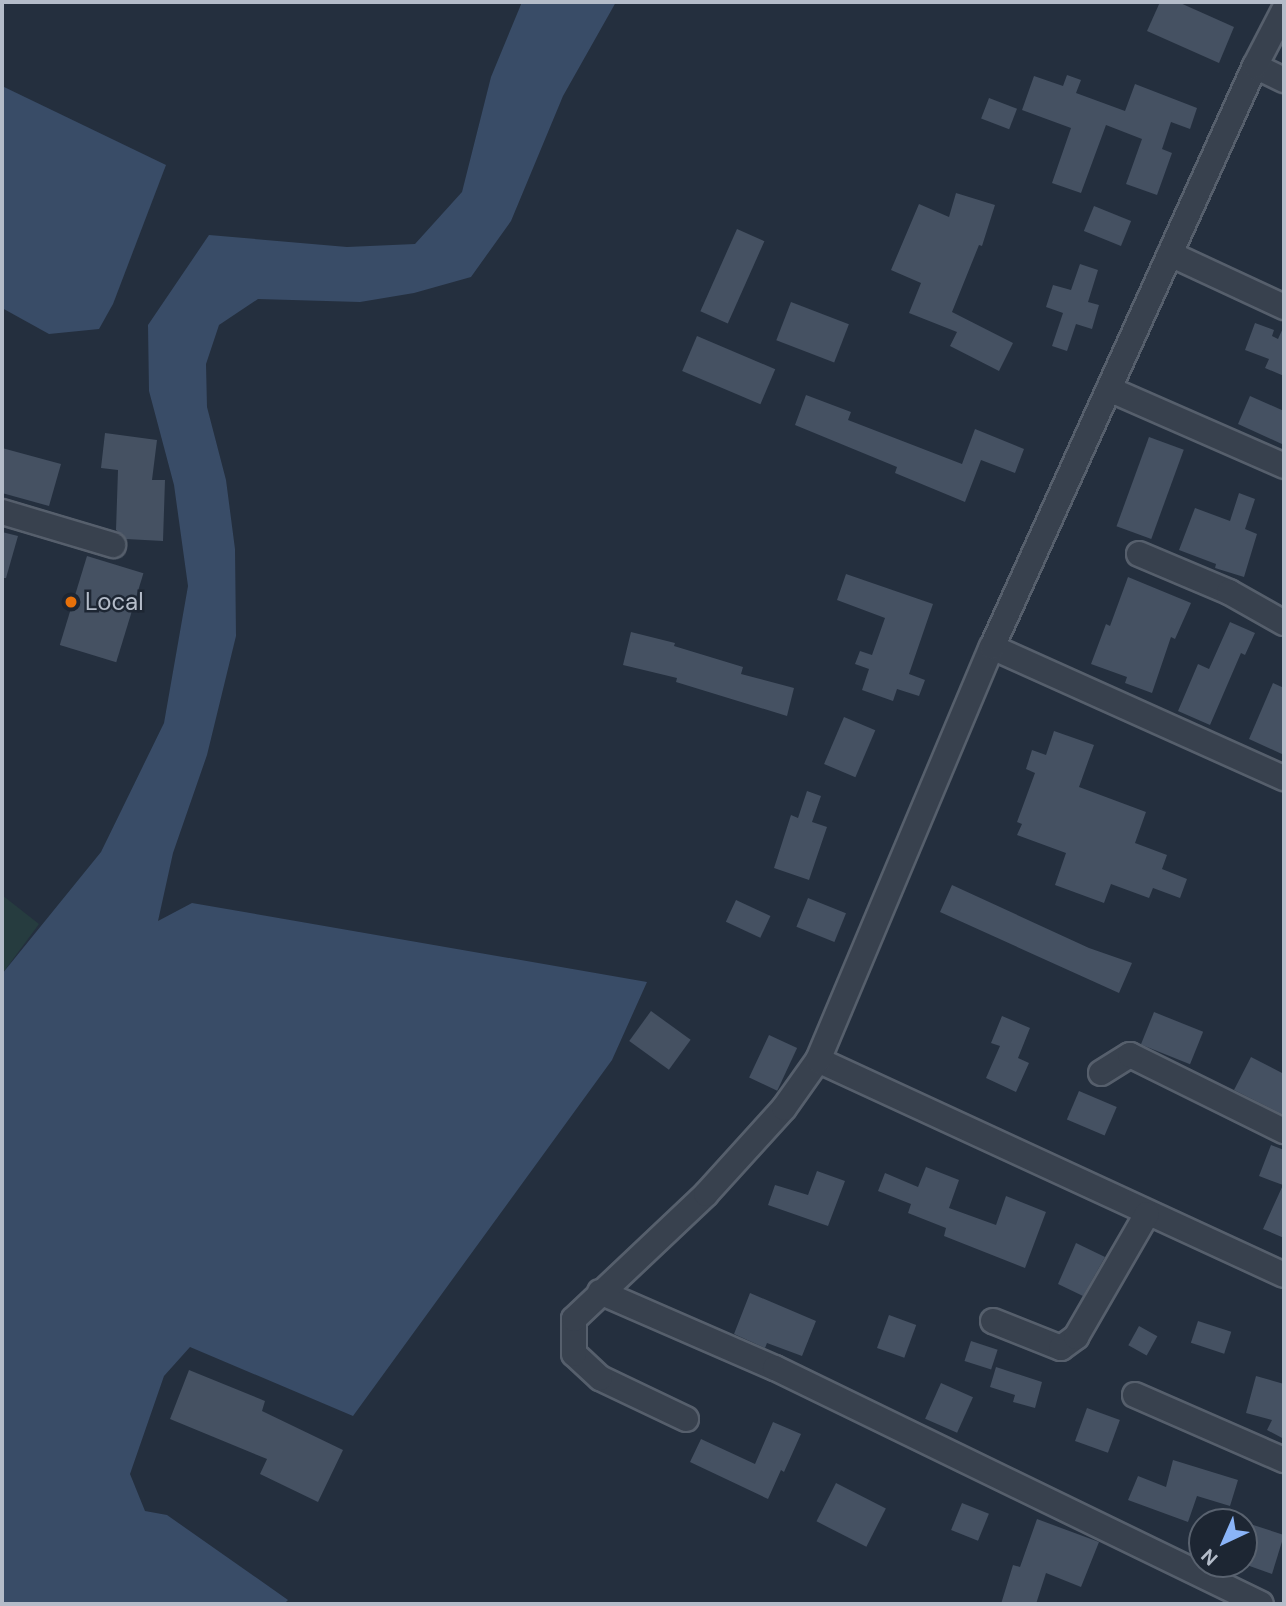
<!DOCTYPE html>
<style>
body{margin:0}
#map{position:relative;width:1286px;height:1606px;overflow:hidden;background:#242f3e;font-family:"DM Sans",sans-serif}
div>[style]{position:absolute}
.green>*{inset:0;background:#263c3f}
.water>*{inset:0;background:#394c67}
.building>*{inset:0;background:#455162;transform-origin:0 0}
.roads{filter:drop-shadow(2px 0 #565f6c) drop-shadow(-2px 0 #565f6c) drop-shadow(0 2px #565f6c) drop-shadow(0 -2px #565f6c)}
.minor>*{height:24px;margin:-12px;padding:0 12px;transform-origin:12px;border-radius:12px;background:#38414e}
.dots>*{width:19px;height:19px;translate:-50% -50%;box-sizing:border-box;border:4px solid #1d2633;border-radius:50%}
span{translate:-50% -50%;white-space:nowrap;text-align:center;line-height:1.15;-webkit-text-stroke:5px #1d2633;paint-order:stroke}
.poi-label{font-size:24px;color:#b4bcc9}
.left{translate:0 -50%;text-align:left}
.frame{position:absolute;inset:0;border:4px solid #b4bcc9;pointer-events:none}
.north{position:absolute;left:1188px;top:1508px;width:70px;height:70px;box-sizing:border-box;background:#1d2633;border:2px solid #59626f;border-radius:50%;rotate:224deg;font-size:19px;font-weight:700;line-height:28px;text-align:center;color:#b4bcc9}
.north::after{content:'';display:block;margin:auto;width:24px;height:32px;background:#8ab4f8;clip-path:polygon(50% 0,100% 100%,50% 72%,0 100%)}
</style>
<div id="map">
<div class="green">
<div style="clip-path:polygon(2px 895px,39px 924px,2px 974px)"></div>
</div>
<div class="water">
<div style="clip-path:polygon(522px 2px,616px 2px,563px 96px,511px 221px,471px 277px,414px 293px,360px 302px,258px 299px,219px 325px,206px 364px,207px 407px,226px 480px,235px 549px,236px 636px,207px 755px,173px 853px,158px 921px,192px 903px,647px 982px,612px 1060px,353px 1416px,190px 1347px,164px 1376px,130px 1474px,145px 1511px,167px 1515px,288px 1600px,284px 1604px,2px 1604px,2px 974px,101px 852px,164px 723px,188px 586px,174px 485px,149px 391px,148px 325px,209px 235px,347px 247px,415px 244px,462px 192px,491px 77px)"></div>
<div style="clip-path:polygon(2px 86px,166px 165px,113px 304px,99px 329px,49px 334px,2px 308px)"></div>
</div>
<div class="building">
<div style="clip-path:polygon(1160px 2px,1178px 2px,1234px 27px,1219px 63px,1147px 31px)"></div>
<div style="clip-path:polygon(1067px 75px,1081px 80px,1076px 93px,1125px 111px,1135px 84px,1197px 108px,1190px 129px,1171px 122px,1162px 149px,1172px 153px,1157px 195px,1126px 184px,1142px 139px,1106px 125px,1081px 193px,1052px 183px,1071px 128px,1022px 110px,1034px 76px,1063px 86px)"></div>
<div style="left:989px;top:98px;width:30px;height:22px;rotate:21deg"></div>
<div style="clip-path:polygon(956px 193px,995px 205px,982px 246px,979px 245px,952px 312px,1013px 343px,999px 371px,950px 346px,957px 332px,909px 313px,921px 283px,891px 270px,919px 204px,949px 217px)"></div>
<div style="left:1094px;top:206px;width:40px;height:27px;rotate:22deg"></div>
<div style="left:737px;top:229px;width:30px;height:90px;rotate:24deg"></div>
<div style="clip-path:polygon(1080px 264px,1098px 270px,1088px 302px,1099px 305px,1092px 329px,1076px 324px,1067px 351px,1052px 346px,1063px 313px,1046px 307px,1053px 285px,1071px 290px)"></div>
<div style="left:791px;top:302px;width:62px;height:41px;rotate:21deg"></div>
<div style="clip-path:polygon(1255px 323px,1274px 330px,1272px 336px,1278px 339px,1284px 326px,1284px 376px,1265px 368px,1269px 359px,1245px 350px)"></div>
<div style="left:697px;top:336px;width:85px;height:38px;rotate:23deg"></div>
<div style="clip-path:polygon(806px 395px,851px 412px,848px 420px,962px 464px,975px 429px,1024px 449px,1015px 473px,981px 460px,965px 502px,895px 473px,897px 467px,795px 425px)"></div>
<div style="clip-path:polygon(1250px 396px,1284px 411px,1284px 445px,1238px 424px)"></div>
<div style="clip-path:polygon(105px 433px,157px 440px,152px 480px,165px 480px,163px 541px,126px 539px,116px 530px,118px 470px,101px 468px)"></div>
<div style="left:1149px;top:437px;width:37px;height:95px;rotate:20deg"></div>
<div style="clip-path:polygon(2px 448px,61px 464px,49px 506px,2px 493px)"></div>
<div style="clip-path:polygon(1239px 493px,1255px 499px,1245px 529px,1257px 534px,1244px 577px,1215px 568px,1216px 564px,1179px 550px,1195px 508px,1230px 521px)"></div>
<div style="clip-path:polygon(2px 532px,18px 536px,6px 578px,2px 578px)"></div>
<div style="left:87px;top:556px;width:59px;height:93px;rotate:17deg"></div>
<div style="clip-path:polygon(846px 574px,933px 604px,909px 674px,925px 680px,919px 696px,897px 689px,893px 701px,862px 690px,869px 669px,855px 664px,860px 651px,872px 655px,885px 618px,837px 600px)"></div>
<div style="clip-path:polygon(1128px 577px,1191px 603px,1175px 639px,1171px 637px,1152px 693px,1125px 683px,1127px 677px,1091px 664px,1106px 624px,1110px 626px)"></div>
<div style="clip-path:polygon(1230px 622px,1255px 633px,1245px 655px,1241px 653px,1210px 725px,1178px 711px,1198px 664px,1209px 669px)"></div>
<div style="clip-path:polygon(631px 632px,675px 643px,674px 646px,743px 667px,741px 674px,794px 688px,787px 716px,676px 682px,677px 678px,623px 665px)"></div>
<div style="clip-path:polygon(1273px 683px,1284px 688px,1284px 755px,1249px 739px)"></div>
<div style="left:844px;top:717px;width:34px;height:51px;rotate:23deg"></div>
<div style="clip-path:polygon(1054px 731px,1094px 745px,1079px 787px,1146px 812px,1135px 843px,1167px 855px,1162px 869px,1187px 879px,1180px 898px,1153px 888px,1149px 898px,1111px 884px,1104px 903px,1055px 885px,1066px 853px,1017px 835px,1022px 824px,1017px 822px,1035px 773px,1026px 769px,1032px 750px,1046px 755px)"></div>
<div style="clip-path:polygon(807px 791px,821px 796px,812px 822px,827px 827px,809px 880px,774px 868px,791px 815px,798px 818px)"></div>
<div style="clip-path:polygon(952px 885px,1089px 948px,1132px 963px,1119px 993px,940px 912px)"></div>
<div style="left:808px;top:898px;width:41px;height:31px;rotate:22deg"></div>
<div style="left:736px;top:900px;width:38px;height:24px;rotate:25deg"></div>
<div style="left:651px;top:1011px;width:49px;height:37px;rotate:36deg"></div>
<div style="left:1154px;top:1012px;width:53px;height:35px;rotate:22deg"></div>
<div style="clip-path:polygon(1002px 1016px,1030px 1028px,1018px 1058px,1029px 1063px,1016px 1092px,986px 1078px,1000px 1046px,991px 1043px)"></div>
<div style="left:769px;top:1035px;width:31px;height:47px;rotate:25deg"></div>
<div style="clip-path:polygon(1251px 1057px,1284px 1074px,1284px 1115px,1234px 1090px)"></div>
<div style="left:1079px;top:1091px;width:41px;height:31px;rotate:23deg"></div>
<div style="clip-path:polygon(1271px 1145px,1284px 1150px,1284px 1238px,1263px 1229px,1283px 1185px,1259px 1176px)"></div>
<div style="clip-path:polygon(926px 1167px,959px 1180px,949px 1208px,996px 1225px,1006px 1196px,1046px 1212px,1025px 1268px,944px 1236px,946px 1228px,908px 1213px,911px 1204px,878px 1191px,885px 1173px,918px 1187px)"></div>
<div style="clip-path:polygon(817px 1171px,845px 1181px,828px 1226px,768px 1205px,775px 1185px,808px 1195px)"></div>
<div style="clip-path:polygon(1076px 1243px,1105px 1257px,1083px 1296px,1058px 1284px)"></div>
<div style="clip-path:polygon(750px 1293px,816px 1321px,802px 1356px,767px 1343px,765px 1348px,734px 1334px)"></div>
<div style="left:889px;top:1315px;width:29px;height:35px;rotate:20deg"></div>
<div style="left:1198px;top:1321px;width:35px;height:23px;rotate:18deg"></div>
<div style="left:1139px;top:1326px;width:21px;height:22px;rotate:29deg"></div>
<div style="left:971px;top:1341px;width:28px;height:21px;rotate:18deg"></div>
<div style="clip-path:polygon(996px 1367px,1042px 1382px,1035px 1408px,1013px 1402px,1015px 1395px,990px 1387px)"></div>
<div style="clip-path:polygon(189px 1370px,265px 1401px,262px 1411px,343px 1450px,318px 1502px,260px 1474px,267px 1459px,170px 1419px)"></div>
<div style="clip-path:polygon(1256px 1376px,1284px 1384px,1284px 1439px,1267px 1430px,1272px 1420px,1246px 1413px)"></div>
<div style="left:941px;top:1383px;width:35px;height:39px;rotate:24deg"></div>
<div style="left:1087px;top:1408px;width:35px;height:35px;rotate:20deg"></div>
<div style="clip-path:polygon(773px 1422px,801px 1434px,784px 1472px,781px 1470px,768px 1499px,690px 1462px,701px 1439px,755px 1464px)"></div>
<div style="clip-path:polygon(1173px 1460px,1238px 1480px,1230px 1506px,1197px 1496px,1188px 1522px,1128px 1500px,1138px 1476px,1166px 1487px)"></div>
<div style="left:836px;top:1483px;width:56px;height:43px;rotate:27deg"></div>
<div style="left:962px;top:1503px;width:29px;height:29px;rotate:22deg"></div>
<div style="clip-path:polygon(1037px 1519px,1099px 1542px,1081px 1587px,1046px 1573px,1036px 1604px,1001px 1604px,1013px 1565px,1020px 1567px)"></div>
<div style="clip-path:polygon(1244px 1522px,1284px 1535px,1272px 1574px,1244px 1564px)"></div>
</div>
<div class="roads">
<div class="minor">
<div style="left:1255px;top:66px;width:32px;rotate:26deg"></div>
<div style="left:1170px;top:254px;width:126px;rotate:24.9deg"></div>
<div style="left:1109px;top:389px;width:191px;rotate:23.7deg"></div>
<div style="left:2px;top:512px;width:116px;rotate:16.6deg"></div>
<div style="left:1139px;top:554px;width:98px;rotate:22.9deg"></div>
<div style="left:1229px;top:592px;width:63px;rotate:29.4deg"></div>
<div style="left:992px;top:647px;width:320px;rotate:24.2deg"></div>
<div style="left:818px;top:1060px;width:513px;rotate:24.77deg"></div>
<div style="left:1101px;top:1073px;width:34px;rotate:-32deg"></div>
<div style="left:1130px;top:1055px;width:172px;rotate:26.3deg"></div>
<div style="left:600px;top:1292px;width:191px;rotate:23.5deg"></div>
<div style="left:775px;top:1368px;width:540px;rotate:25.9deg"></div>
<div style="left:993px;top:1321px;width:73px;rotate:21.7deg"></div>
<div style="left:1061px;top:1348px;width:19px;rotate:-36deg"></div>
<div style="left:1076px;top:1337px;width:142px;rotate:-60deg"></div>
<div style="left:1135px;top:1395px;width:163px;rotate:23.6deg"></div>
<div style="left:686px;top:1419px;width:95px;rotate:-154.5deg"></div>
<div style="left:600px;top:1378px;width:35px;rotate:-137deg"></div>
<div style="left:574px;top:1354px;width:35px;rotate:-90deg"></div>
<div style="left:574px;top:1319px;width:182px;rotate:-43.4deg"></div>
<div style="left:706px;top:1194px;width:116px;rotate:-47.8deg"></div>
<div style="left:784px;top:1108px;width:59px;rotate:-54.7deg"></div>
<div style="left:818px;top:1060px;width:448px;rotate:-67.2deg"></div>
<div style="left:992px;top:647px;width:638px;rotate:-65.65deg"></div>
<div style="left:1255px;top:66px;width:63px;rotate:-62.6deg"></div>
</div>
</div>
<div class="dots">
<div style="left:71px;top:602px;background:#e8710a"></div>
</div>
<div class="poi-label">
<span class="left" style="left:85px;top:602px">Local</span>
</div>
<div class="frame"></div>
<div class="north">N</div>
</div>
